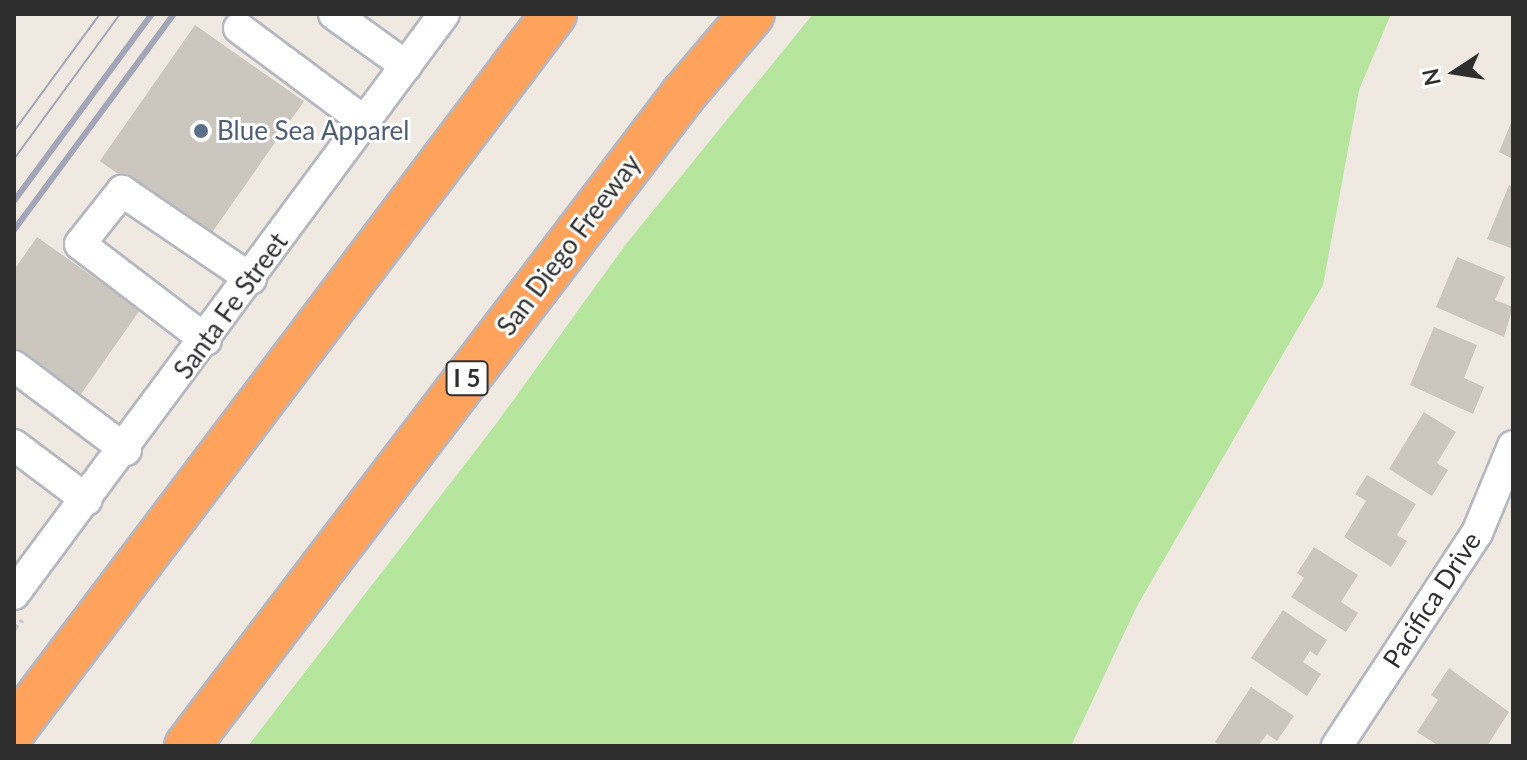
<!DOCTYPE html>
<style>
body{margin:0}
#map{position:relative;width:1527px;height:760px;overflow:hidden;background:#efe9e1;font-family:Lato,sans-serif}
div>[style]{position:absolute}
.green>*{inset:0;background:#b6e59e}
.building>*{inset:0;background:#cbc7bf;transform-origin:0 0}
.path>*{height:4px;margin-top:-2px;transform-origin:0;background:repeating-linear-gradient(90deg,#c9c9c9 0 6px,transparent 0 10px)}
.roads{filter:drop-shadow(2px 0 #b4b7c1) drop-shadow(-2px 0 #b4b7c1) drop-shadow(0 2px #b4b7c1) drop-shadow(0 -2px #b4b7c1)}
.minor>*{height:30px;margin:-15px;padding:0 15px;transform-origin:15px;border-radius:15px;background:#fff}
.highway>*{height:44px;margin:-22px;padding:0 22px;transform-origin:22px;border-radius:22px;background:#ffa35c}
.tram>*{height:2px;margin:-1px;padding:0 1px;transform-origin:1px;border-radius:1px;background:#a3a6b8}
.rail>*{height:6px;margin:-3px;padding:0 3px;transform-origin:3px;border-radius:3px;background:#a3a6b8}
.dots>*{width:22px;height:22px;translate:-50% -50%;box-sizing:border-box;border:4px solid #fff;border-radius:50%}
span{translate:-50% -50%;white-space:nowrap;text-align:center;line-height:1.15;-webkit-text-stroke:6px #fff;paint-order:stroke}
.shield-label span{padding:2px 6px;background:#fff;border:2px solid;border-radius:6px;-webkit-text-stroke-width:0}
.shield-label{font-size:24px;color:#2e2e2e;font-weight:700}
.service-label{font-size:26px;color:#4e5e75}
.left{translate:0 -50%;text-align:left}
.street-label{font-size:26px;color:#2e2e2e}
.frame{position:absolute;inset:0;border:16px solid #2e2e2e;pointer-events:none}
.north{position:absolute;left:1415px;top:32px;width:80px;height:80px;-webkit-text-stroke:6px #fff;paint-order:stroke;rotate:258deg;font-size:22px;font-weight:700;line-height:32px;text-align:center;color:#2e2e2e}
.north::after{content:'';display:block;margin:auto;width:28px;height:36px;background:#2e2e2e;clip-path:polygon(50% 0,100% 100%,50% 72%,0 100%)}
</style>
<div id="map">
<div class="green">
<div style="clip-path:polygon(813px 14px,1391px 14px,1359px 90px,1323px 285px,1137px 606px,1071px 746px,248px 746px,496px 424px,626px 244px)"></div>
</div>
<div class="building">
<div style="left:195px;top:25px;width:133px;height:166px;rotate:35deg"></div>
<div style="clip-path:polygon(1513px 118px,1513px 159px,1499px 152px)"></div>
<div style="clip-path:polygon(1509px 185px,1513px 187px,1513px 249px,1487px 239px)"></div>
<div style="clip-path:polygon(37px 237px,140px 310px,79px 397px,14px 351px,14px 270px)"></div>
<div style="clip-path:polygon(1457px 257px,1505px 277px,1495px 300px,1513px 307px,1504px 337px,1436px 307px)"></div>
<div style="clip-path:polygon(1434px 327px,1477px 345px,1464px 378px,1484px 387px,1473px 414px,1410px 385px)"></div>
<div style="clip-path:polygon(1424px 412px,1456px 432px,1437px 463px,1448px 470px,1432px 496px,1389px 469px)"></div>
<div style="clip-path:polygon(1367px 475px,1416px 504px,1397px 535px,1407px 541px,1391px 567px,1344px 537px,1366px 501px,1355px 494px)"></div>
<div style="clip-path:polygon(1314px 547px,1358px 575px,1341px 602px,1358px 613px,1346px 632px,1291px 597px,1304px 578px,1297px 573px)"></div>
<div style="clip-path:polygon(1283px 610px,1327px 640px,1317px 656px,1310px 651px,1303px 662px,1321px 674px,1307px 696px,1251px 658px)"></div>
<div style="clip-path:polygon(1449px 668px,1509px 712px,1487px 746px,1439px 746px,1417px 732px,1438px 700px,1431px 695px)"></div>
<div style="clip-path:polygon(1251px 687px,1294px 716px,1277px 741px,1267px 734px,1258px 746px,1221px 746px,1215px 742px)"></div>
</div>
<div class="path">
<div style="left:14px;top:630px;width:13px;rotate:-51deg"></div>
</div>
<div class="roads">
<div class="minor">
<div style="left:334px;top:14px;width:89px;rotate:35.8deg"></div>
<div style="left:239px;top:28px;width:157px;rotate:36.7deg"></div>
<div style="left:206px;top:340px;width:158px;rotate:-142.7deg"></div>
<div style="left:80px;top:244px;width:68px;rotate:-51.6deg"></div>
<div style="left:122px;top:191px;width:156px;rotate:34.3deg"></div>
<div style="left:14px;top:366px;width:140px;rotate:36.9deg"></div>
<div style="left:14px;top:445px;width:91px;rotate:37deg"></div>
<div style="left:14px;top:594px;width:722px;rotate:-53.45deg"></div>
<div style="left:1337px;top:746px;width:255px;rotate:-56.7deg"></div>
<div style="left:1477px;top:533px;width:94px;rotate:-67.5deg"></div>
</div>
<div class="highway">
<div style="left:14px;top:729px;width:896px;rotate:-52.94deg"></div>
<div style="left:187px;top:746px;width:818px;rotate:-52.7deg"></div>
<div style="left:683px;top:95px;width:106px;rotate:-49.6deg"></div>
</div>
</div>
<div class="tram">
<div style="left:14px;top:131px;width:145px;rotate:-53.7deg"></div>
<div style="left:14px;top:159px;width:180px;rotate:-53.8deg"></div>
</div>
<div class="rail">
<div style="left:14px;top:201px;width:232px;rotate:-53.6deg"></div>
<div style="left:14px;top:230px;width:269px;rotate:-53.5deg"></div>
</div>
<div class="dots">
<div style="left:201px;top:131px;background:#5c6f8a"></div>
</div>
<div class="shield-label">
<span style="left:467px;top:378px">I 5</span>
</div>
<div class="service-label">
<span class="left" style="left:217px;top:131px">Blue Sea Apparel</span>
</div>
<div class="street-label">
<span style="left:569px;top:245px;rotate:-53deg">San Diego Freeway</span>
<span style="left:231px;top:306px;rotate:-54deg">Santa Fe Street</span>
<span style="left:1432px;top:600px;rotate:-57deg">Pacifica Drive</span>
</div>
<div class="frame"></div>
<div class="north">N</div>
</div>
